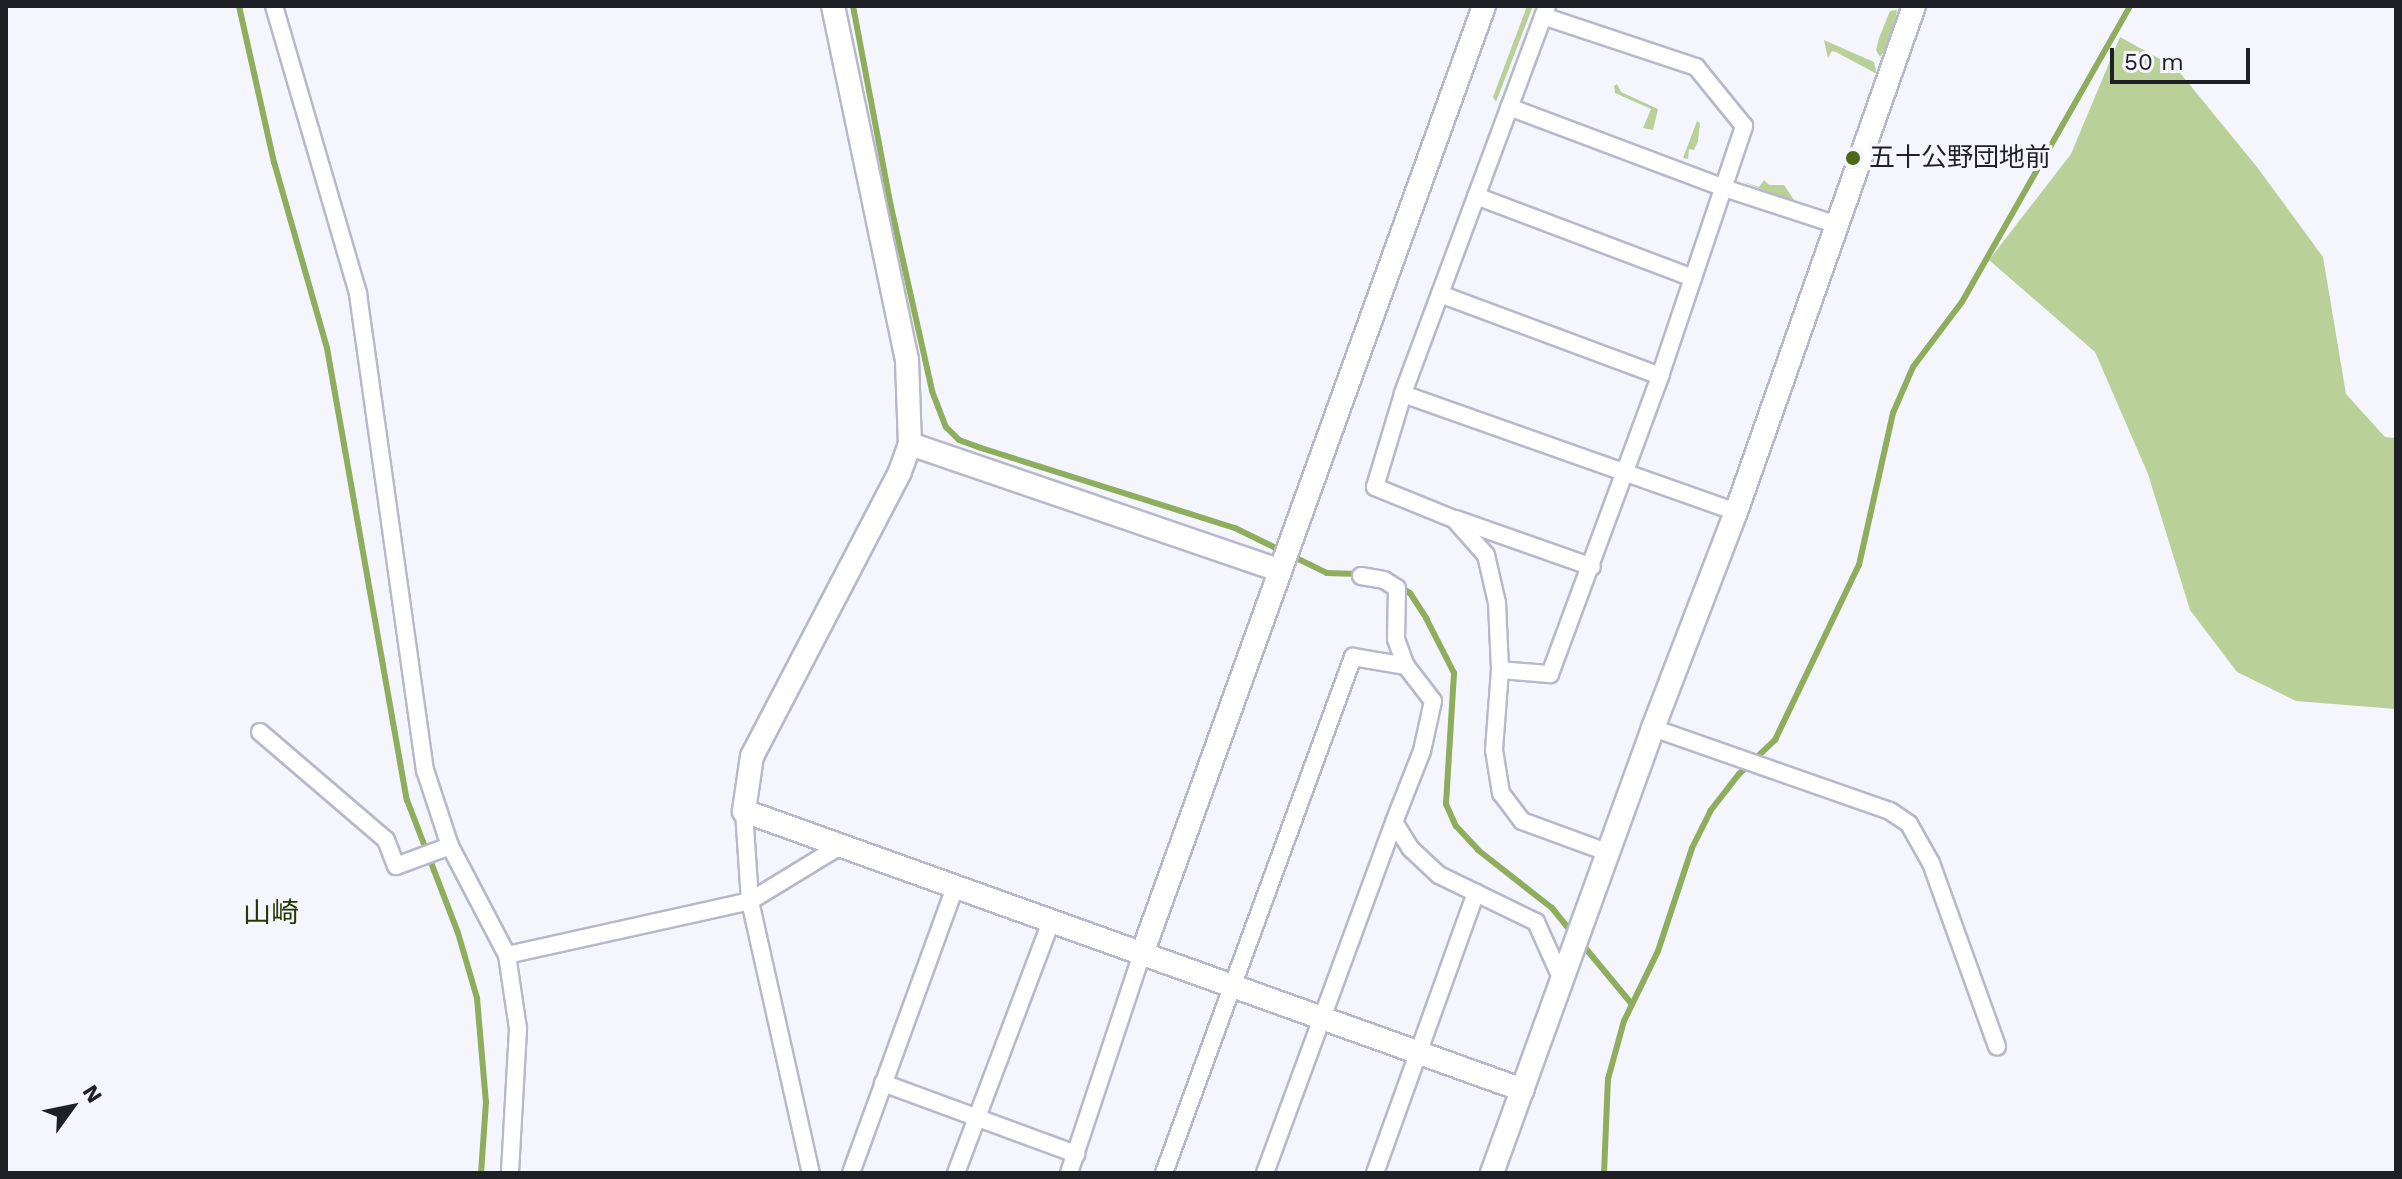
<!DOCTYPE html>
<meta charset="utf-8">
<style>
body{margin:0}
#map{position:relative;width:2402px;height:1179px;overflow:hidden;background:#f5f5fd;font-family:"Work Sans","Noto Sans JP",sans-serif}
div>[style]{position:absolute}
.green>*{inset:0;background:#b9d099}
.stream>*{height:6px;margin:-3px;padding:0 3px;transform-origin:3px;border-radius:3px;background:#8ead5d}
.roads{filter:drop-shadow(2px 0 #b7b8ca) drop-shadow(-2px 0 #b7b8ca) drop-shadow(0 2px #b7b8ca) drop-shadow(0 -2px #b7b8ca)}
.street>*{height:16px;margin:-8px;padding:0 8px;transform-origin:8px;border-radius:8px;background:#fff}
.secondary>*{height:22px;margin:-11px;padding:0 11px;transform-origin:11px;border-radius:11px;background:#fff}
.dots>*{width:22px;height:22px;translate:-50% -50%;box-sizing:border-box;border:4px solid #f5f5fd;border-radius:50%}
span{translate:-50% -50%;white-space:nowrap;text-align:center;line-height:1.15;-webkit-text-stroke:6px #f5f5fd;paint-order:stroke}
.poi-label{font-size:26px;color:#1f1f26}
.left{translate:0 -50%;text-align:left}
.neighbourhood-label{font-size:28px;color:#273901}
.frame{position:absolute;inset:0;border:8px solid #1f1f26;pointer-events:none}
.north{position:absolute;left:32px;top:1067px;width:80px;height:80px;-webkit-text-stroke:6px #f5f5fd;paint-order:stroke;rotate:57deg;font-size:22px;font-weight:700;line-height:32px;text-align:center;color:#1f1f26}
.north::after{content:'';display:block;margin:auto;width:28px;height:36px;background:#1f1f26;clip-path:polygon(50% 0,100% 100%,50% 72%,0 100%)}
.scale{position:absolute;left:2110px;top:48px;width:140px;height:36px;box-sizing:border-box;border:4px solid #1f1f26;border-top:0;padding-left:10px;font-size:24px;line-height:28px;white-space:nowrap;color:#1f1f26;-webkit-text-stroke:6px #f5f5fd;paint-order:stroke}
</style>
<div id="map">
<div class="green">
<div style="clip-path:polygon(1527px 6px,1533px 6px,1496px 102px,1493px 97px)"></div>
<div style="clip-path:polygon(1897px 10px,1892px 41px,1880px 57px,1876px 50px,1879px 38px,1890px 11px)"></div>
<div style="clip-path:polygon(2120px 37px,2176px 68px,2257px 167px,2323px 257px,2346px 394px,2385px 437px,2396px 438px,2396px 709px,2296px 701px,2237px 672px,2190px 610px,2148px 474px,2095px 352px,1989px 260px,2071px 154px)"></div>
<div style="clip-path:polygon(1824px 40px,1874px 62px,1877px 74px,1836px 52px,1832px 51px,1828px 58px)"></div>
<div style="clip-path:polygon(1617px 84px,1621px 92px,1658px 109px,1653px 130px,1643px 128px,1651px 109px,1615px 93px,1614px 86px)"></div>
<div style="clip-path:polygon(1697px 121px,1700px 123px,1698px 141px,1694px 150px,1689px 149px,1688px 159px,1683px 158px)"></div>
<div style="clip-path:polygon(1764px 180px,1769px 185px,1784px 185px,1796px 203px,1741px 181px,1759px 187px)"></div>
</div>
<div class="stream">
<div style="left:239px;top:6px;width:160px;rotate:77.4deg"></div>
<div style="left:274px;top:162px;width:193px;rotate:74.1deg"></div>
<div style="left:327px;top:348px;width:459px;rotate:80deg"></div>
<div style="left:407px;top:800px;width:142px;rotate:69deg"></div>
<div style="left:458px;top:933px;width:68px;rotate:73.7deg"></div>
<div style="left:477px;top:998px;width:104px;rotate:85.1deg"></div>
<div style="left:486px;top:1102px;width:71px;rotate:94deg"></div>
<div style="left:853px;top:6px;width:205px;rotate:79.3deg"></div>
<div style="left:891px;top:207px;width:189px;rotate:77.4deg"></div>
<div style="left:932px;top:391px;width:39px;rotate:69deg"></div>
<div style="left:946px;top:427px;width:18px;rotate:45deg"></div>
<div style="left:959px;top:440px;width:23px;rotate:20deg"></div>
<div style="left:981px;top:448px;width:266px;rotate:17.5deg"></div>
<div style="left:1235px;top:528px;width:102px;rotate:26.1deg"></div>
<div style="left:1327px;top:573px;width:31px;rotate:2deg"></div>
<div style="left:1401px;top:587px;width:11px;rotate:34deg"></div>
<div style="left:1410px;top:593px;width:30px;rotate:57deg"></div>
<div style="left:1426px;top:618px;width:62px;rotate:63deg"></div>
<div style="left:1454px;top:673px;width:131px;rotate:93.5deg"></div>
<div style="left:1446px;top:804px;width:24px;rotate:66deg"></div>
<div style="left:1456px;top:826px;width:33px;rotate:47deg"></div>
<div style="left:1478px;top:850px;width:94px;rotate:38.1deg"></div>
<div style="left:1552px;top:908px;width:32px;rotate:51deg"></div>
<div style="left:1582px;top:944px;width:77px;rotate:50.3deg"></div>
<div style="left:1604px;top:1173px;width:94px;rotate:-87.6deg"></div>
<div style="left:1608px;top:1079px;width:60px;rotate:-74.6deg"></div>
<div style="left:1624px;top:1021px;width:78px;rotate:-64.1deg"></div>
<div style="left:1658px;top:951px;width:108px;rotate:-71.7deg"></div>
<div style="left:1692px;top:848px;width:42px;rotate:-63.4deg"></div>
<div style="left:1711px;top:810px;width:46px;rotate:-52.1deg"></div>
<div style="left:1739px;top:774px;width:50px;rotate:-43.4deg"></div>
<div style="left:1775px;top:740px;width:194px;rotate:-64.4deg"></div>
<div style="left:1859px;top:565px;width:156px;rotate:-77.4deg"></div>
<div style="left:1893px;top:413px;width:50px;rotate:-66.5deg"></div>
<div style="left:1913px;top:367px;width:81px;rotate:-53deg"></div>
<div style="left:1962px;top:302px;width:340px;rotate:-60.4deg"></div>
</div>
<div class="roads">
<div class="street">
<div style="left:274px;top:6px;width:300px;rotate:73.7deg"></div>
<div style="left:358px;top:294px;width:481px;rotate:82deg"></div>
<div style="left:425px;top:770px;width:80px;rotate:71.8deg"></div>
<div style="left:450px;top:846px;width:123px;rotate:62.4deg"></div>
<div style="left:507px;top:955px;width:75px;rotate:81.5deg"></div>
<div style="left:518px;top:1029px;width:144px;rotate:93.2deg"></div>
<div style="left:1547px;top:6px;width:414px;rotate:110.4deg"></div>
<div style="left:1403px;top:394px;width:97px;rotate:106.8deg"></div>
<div style="left:1375px;top:487px;width:85px;rotate:22.1deg"></div>
<div style="left:1454px;top:519px;width:48px;rotate:48.4deg"></div>
<div style="left:1486px;top:555px;width:49px;rotate:77.1deg"></div>
<div style="left:1497px;top:603px;width:67px;rotate:87.4deg"></div>
<div style="left:1500px;top:670px;width:80px;rotate:94.3deg"></div>
<div style="left:1494px;top:750px;width:44px;rotate:80.8deg"></div>
<div style="left:1501px;top:793px;width:35px;rotate:53deg"></div>
<div style="left:1522px;top:821px;width:93px;rotate:20.2deg"></div>
<div style="left:1509px;top:107px;width:230px;rotate:20.6deg"></div>
<div style="left:1724px;top:188px;width:119px;rotate:18.1deg"></div>
<div style="left:1476px;top:196px;width:232px;rotate:20.7deg"></div>
<div style="left:1440px;top:294px;width:235px;rotate:20.4deg"></div>
<div style="left:1403px;top:394px;width:353px;rotate:19.5deg"></div>
<div style="left:1456px;top:519px;width:144px;rotate:19.4deg"></div>
<div style="left:1361px;top:576px;width:23px;rotate:10deg"></div>
<div style="left:1384px;top:580px;width:15px;rotate:32deg"></div>
<div style="left:1397px;top:588px;width:51px;rotate:91.1deg"></div>
<div style="left:1396px;top:639px;width:29px;rotate:70deg"></div>
<div style="left:1500px;top:670px;width:50px;rotate:4.6deg"></div>
<div style="left:1550px;top:674px;width:318px;rotate:-69.7deg"></div>
<div style="left:1660px;top:376px;width:264px;rotate:-71.4deg"></div>
<div style="left:1744px;top:126px;width:76px;rotate:-129.1deg"></div>
<div style="left:1696px;top:67px;width:161px;rotate:-161.6deg"></div>
<div style="left:1653px;top:728px;width:251px;rotate:19.3deg"></div>
<div style="left:1890px;top:811px;width:23px;rotate:34deg"></div>
<div style="left:1909px;top:824px;width:45px;rotate:60.6deg"></div>
<div style="left:1931px;top:863px;width:195px;rotate:70.2deg"></div>
<div style="left:260px;top:732px;width:166px;rotate:40.6deg"></div>
<div style="left:386px;top:840px;width:28px;rotate:69deg"></div>
<div style="left:396px;top:866px;width:58px;rotate:-20.3deg"></div>
<div style="left:744px;top:811px;width:90px;rotate:86.2deg"></div>
<div style="left:750px;top:901px;width:279px;rotate:77.4deg"></div>
<div style="left:507px;top:955px;width:249px;rotate:-12.5deg"></div>
<div style="left:750px;top:901px;width:105px;rotate:-31.4deg"></div>
<div style="left:883px;top:1083px;width:206px;rotate:20.2deg"></div>
<div style="left:851px;top:1173px;width:304px;rotate:-70deg"></div>
<div style="left:956px;top:1173px;width:269px;rotate:-69.3deg"></div>
<div style="left:1069px;top:1173px;width:231px;rotate:-71.6deg"></div>
<div style="left:1164px;top:1173px;width:550px;rotate:-69.88deg"></div>
<div style="left:1353px;top:657px;width:54px;rotate:9.6deg"></div>
<div style="left:1406px;top:666px;width:44px;rotate:52.4deg"></div>
<div style="left:1433px;top:701px;width:51px;rotate:102.4deg"></div>
<div style="left:1422px;top:751px;width:76px;rotate:111.5deg"></div>
<div style="left:1394px;top:822px;width:31px;rotate:58deg"></div>
<div style="left:1410px;top:848px;width:40px;rotate:43deg"></div>
<div style="left:1439px;top:875px;width:108px;rotate:25.9deg"></div>
<div style="left:1536px;top:922px;width:66px;rotate:65.8deg"></div>
<div style="left:1265px;top:1173px;width:374px;rotate:-69.8deg"></div>
<div style="left:1375px;top:1173px;width:298px;rotate:-70.2deg"></div>
</div>
<div class="secondary">
<div style="left:833px;top:6px;width:362px;rotate:78.2deg"></div>
<div style="left:907px;top:360px;width:84px;rotate:88deg"></div>
<div style="left:910px;top:444px;width:30px;rotate:110deg"></div>
<div style="left:900px;top:472px;width:320px;rotate:117.5deg"></div>
<div style="left:752px;top:756px;width:56px;rotate:98.3deg"></div>
<div style="left:744px;top:811px;width:827px;rotate:19.71deg"></div>
<div style="left:910px;top:444px;width:391px;rotate:18.9deg"></div>
<div style="left:1142px;top:954px;width:1008px;rotate:-70.16deg"></div>
<div style="left:1492px;top:1173px;width:473px;rotate:-70.1deg"></div>
<div style="left:1653px;top:728px;width:231px;rotate:-69deg"></div>
<div style="left:1736px;top:512px;width:536px;rotate:-70.62deg"></div>
</div>
</div>
<div class="dots">
<div style="left:1853px;top:158px;background:#4d681a"></div>
</div>
<div class="poi-label">
<span class="left" style="left:1869px;top:158px">五十公野団地前</span>
</div>
<div class="neighbourhood-label">
<span style="left:271px;top:913px">山崎</span>
</div>
<div class="frame"></div>
<div class="north">N</div>
<div class="scale">50 m</div>
</div>
